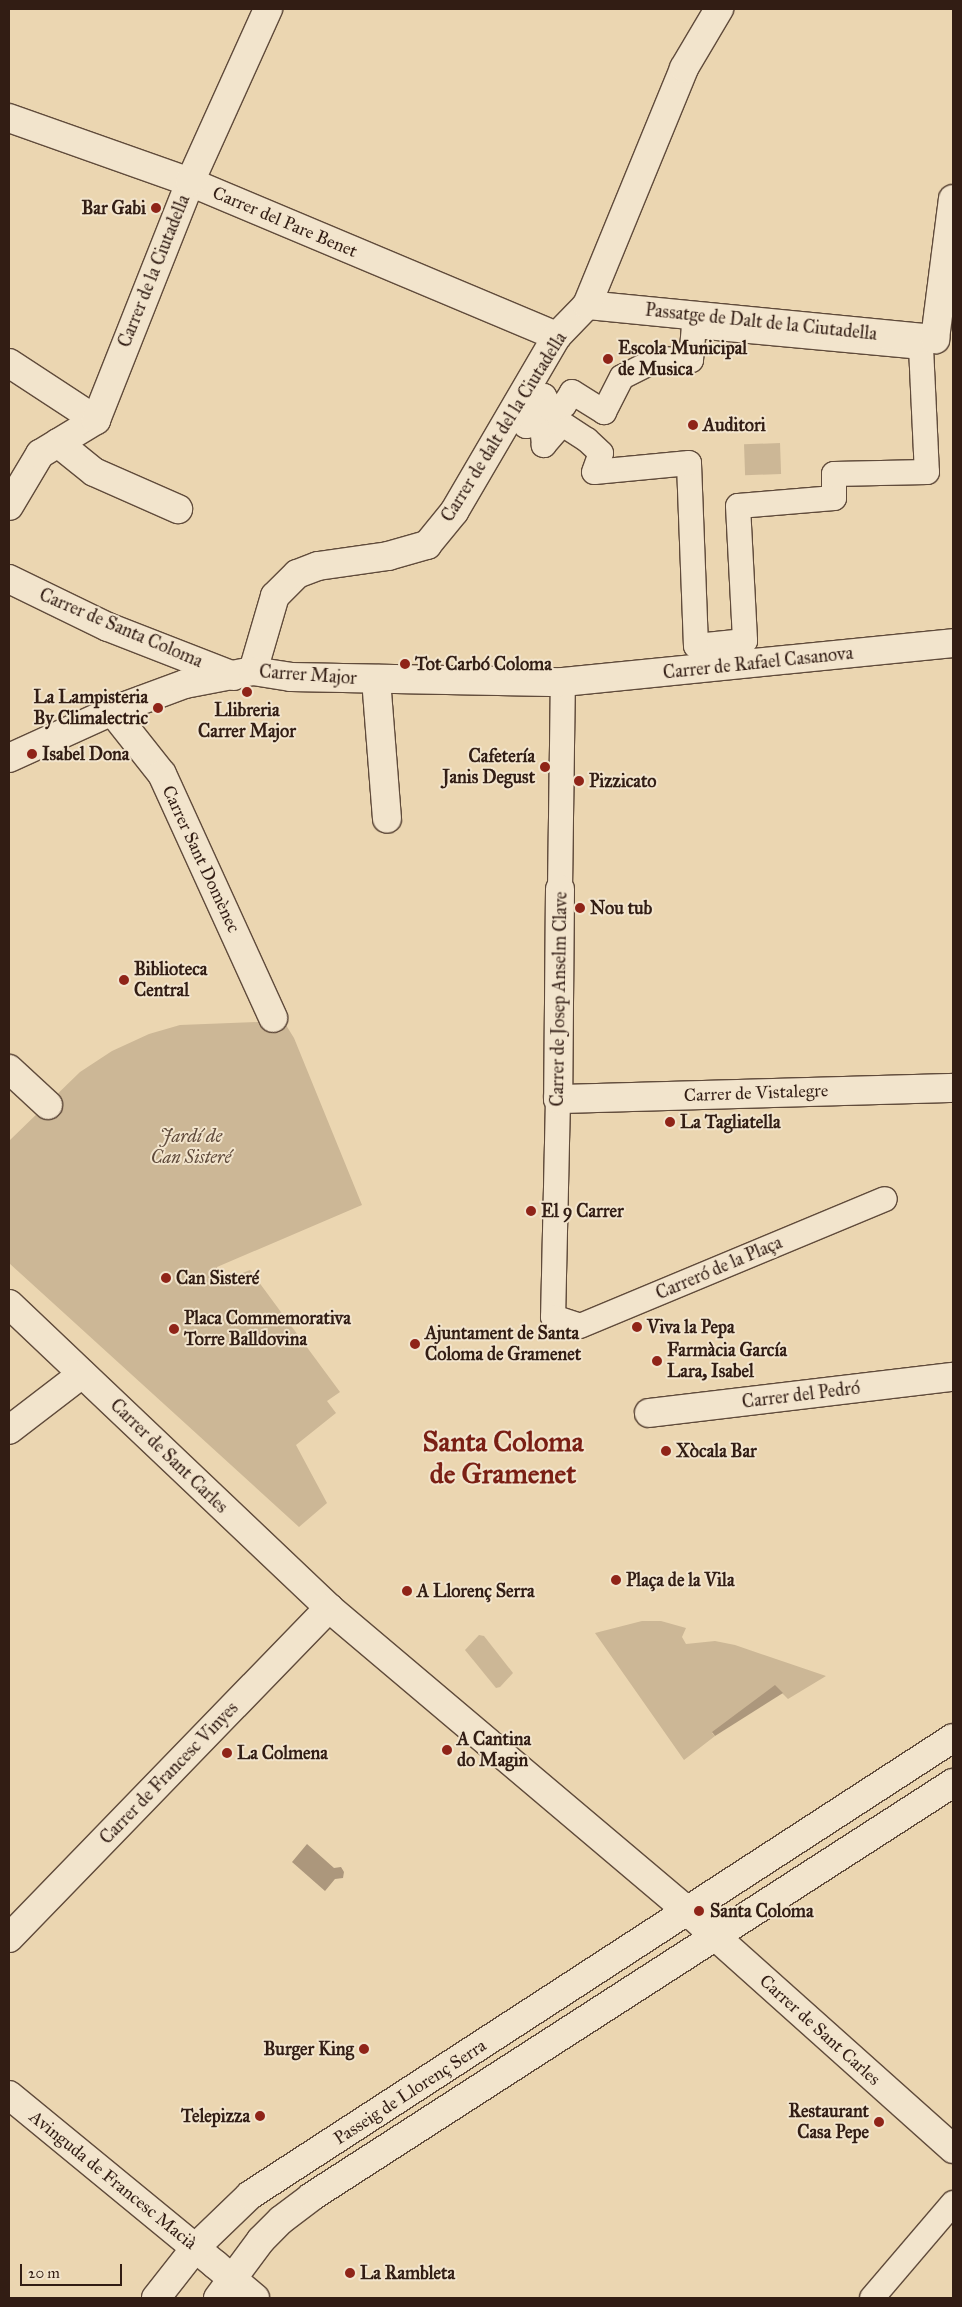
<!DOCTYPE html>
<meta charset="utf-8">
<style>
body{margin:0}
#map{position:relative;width:962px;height:2307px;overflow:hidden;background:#ebd6b1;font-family:"IM FELL Great Primer",serif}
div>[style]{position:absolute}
.green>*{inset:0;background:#ccb796;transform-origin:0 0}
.water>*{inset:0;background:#ac977c}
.roads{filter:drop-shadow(1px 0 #604b3b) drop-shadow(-1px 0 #604b3b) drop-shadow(0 1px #604b3b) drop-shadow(0 -1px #604b3b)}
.pedestrian>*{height:24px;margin:-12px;padding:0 12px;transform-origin:12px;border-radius:12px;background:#f2e4cc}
.minor>*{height:28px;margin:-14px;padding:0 14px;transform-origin:14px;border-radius:14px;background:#f2e4cc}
.tertiary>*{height:28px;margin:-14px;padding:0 14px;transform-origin:14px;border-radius:14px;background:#f2e4cc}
.dots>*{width:14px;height:14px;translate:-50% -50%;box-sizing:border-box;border:2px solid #f2e4cc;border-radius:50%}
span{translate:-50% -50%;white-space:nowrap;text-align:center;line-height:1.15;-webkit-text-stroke:4px #f2e4cc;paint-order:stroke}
.poi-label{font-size:18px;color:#321d14;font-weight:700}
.right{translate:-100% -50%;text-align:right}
.left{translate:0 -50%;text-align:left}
.street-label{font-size:18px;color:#321d14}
.park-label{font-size:18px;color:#604b3b;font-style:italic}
.town-label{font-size:28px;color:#7a1f14;font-weight:700}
.frame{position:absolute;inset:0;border:10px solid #321d14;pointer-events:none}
.scale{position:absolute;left:20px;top:2264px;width:102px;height:22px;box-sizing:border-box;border:2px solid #321d14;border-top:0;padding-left:6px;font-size:15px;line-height:18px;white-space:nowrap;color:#321d14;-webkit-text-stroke:4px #f2e4cc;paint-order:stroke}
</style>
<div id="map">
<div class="green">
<div style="left:780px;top:443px;width:31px;height:36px;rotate:88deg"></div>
<div style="clip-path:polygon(281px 1017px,294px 1038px,362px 1205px,217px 1267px,223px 1281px,250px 1270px,340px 1392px,327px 1401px,336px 1413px,296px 1445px,327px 1503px,299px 1527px,9px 1263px,9px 1141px,80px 1072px,112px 1051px,149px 1034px,180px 1025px,258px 1022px)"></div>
<div style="clip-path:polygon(642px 1621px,661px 1621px,686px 1628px,682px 1637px,686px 1644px,715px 1641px,735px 1645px,826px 1676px,788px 1699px,775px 1686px,712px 1733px,715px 1736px,684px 1760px,595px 1633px)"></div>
<div style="clip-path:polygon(479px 1635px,484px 1636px,513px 1673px,500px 1687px,496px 1688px,465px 1650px)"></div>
</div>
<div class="water">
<div style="clip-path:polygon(775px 1685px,783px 1693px,715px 1736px,712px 1732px)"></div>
<div style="clip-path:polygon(307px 1844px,334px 1868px,341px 1867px,344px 1872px,343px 1878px,335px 1879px,325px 1891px,292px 1862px)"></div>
</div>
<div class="roads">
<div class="pedestrian">
<div style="left:694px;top:326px;width:228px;rotate:5.3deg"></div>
<div style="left:921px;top:347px;width:125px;rotate:87.3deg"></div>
<div style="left:927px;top:472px;width:93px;rotate:178.8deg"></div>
<div style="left:834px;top:474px;width:24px;rotate:90deg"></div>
<div style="left:834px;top:498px;width:96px;rotate:175.2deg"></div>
<div style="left:738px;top:506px;width:135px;rotate:87deg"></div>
<div style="left:745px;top:641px;width:49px;rotate:174.2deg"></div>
<div style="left:696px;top:646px;width:183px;rotate:-92.2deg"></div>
<div style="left:689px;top:463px;width:95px;rotate:174.6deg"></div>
<div style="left:594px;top:472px;width:20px;rotate:-70deg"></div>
<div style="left:601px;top:453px;width:19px;rotate:-137deg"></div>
<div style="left:587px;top:440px;width:30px;rotate:-147deg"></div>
<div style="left:562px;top:424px;width:28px;rotate:131deg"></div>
<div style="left:544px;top:445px;width:18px;rotate:-96deg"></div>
<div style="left:542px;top:427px;width:6px;rotate:-149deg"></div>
<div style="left:537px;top:424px;width:11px;rotate:170deg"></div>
<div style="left:526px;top:426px;width:35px;rotate:-59deg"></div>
<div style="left:544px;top:396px;width:15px;rotate:62deg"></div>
<div style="left:551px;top:409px;width:14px;rotate:-17deg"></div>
<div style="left:564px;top:405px;width:15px;rotate:-58deg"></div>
<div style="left:572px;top:392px;width:38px;rotate:32deg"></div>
<div style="left:604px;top:412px;width:39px;rotate:-63deg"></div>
<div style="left:622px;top:377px;width:40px;rotate:-26.6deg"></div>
<div style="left:658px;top:359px;width:33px;rotate:2deg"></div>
<div style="left:691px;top:360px;width:34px;rotate:-85deg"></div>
<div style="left:560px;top:889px;width:207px;rotate:-89.2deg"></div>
<div style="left:558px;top:1099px;width:218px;rotate:91.3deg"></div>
<div style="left:553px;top:1317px;width:28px;rotate:18deg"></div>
<div style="left:580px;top:1326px;width:330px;rotate:-22.6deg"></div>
<div style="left:872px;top:2298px;width:125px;rotate:-49.5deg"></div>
</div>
<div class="minor">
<div style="left:9px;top:118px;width:192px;rotate:19.5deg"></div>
<div style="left:190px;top:182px;width:398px;rotate:22.8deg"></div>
<div style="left:587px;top:305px;width:350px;rotate:5.6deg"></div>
<div style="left:935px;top:339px;width:141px;rotate:-82.7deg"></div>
<div style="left:9px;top:363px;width:104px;rotate:33.2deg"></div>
<div style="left:58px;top:443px;width:46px;rotate:38.9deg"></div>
<div style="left:94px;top:472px;width:92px;rotate:23.8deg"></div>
<div style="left:9px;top:506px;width:61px;rotate:-59.2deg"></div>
<div style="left:40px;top:454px;width:66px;rotate:-31.3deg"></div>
<div style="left:96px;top:420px;width:256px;rotate:-68.4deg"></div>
<div style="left:190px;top:182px;width:190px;rotate:-65.7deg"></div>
<div style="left:9px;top:579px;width:110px;rotate:25.9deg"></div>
<div style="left:108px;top:627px;width:135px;rotate:21.3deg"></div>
<div style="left:253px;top:671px;width:78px;rotate:-73.7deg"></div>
<div style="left:275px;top:596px;width:31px;rotate:-45deg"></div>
<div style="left:297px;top:574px;width:22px;rotate:-21deg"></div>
<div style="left:318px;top:566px;width:71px;rotate:-8.1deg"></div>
<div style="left:388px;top:556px;width:41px;rotate:-15.8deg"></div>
<div style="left:427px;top:545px;width:43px;rotate:-50.7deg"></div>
<div style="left:454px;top:512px;width:204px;rotate:-59.7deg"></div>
<div style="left:557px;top:336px;width:43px;rotate:-45.9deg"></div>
<div style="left:587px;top:305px;width:256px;rotate:-67.7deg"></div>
<div style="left:684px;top:68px;width:69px;rotate:-59.3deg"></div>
<div style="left:376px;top:679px;width:140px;rotate:85.5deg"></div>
<div style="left:112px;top:711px;width:80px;rotate:51.6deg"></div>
<div style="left:162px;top:774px;width:268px;rotate:65.5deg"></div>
<div style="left:9px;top:758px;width:113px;rotate:-24.5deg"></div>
<div style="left:112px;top:711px;width:78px;rotate:-20.3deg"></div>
<div style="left:185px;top:684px;width:69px;rotate:-10.8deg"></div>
<div style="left:253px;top:671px;width:38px;rotate:9deg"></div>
<div style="left:291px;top:677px;width:272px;rotate:1.1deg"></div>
<div style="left:563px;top:682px;width:392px;rotate:-5.7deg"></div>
<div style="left:560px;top:889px;width:210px;rotate:90.5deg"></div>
<div style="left:558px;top:1099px;width:395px;rotate:-1.6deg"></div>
<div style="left:9px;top:1069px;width:53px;rotate:42.7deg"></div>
<div style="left:9px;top:1304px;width:441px;rotate:43.5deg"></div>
<div style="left:329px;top:1608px;width:469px;rotate:40.2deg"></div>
<div style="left:687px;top:1911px;width:357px;rotate:41.8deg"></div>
<div style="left:649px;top:1413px;width:306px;rotate:-6.8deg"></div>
<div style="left:9px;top:1430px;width:92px;rotate:-37.5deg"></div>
<div style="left:9px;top:1938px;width:460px;rotate:-45.9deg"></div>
<div style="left:216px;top:2265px;width:51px;rotate:40.2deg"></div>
</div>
<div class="tertiary">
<div style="left:9px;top:2095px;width:268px;rotate:39.4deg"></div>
<div style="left:156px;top:2298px;width:65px;rotate:-51.9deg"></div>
<div style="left:196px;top:2247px;width:75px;rotate:-43.9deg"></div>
<div style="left:250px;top:2195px;width:838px;rotate:-33.03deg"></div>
<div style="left:218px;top:2298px;width:72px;rotate:-53.4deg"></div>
<div style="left:261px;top:2240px;width:28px;rotate:-45deg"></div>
<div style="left:281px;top:2220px;width:38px;rotate:-37deg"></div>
<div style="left:311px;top:2197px;width:764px;rotate:-32.82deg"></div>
</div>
</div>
<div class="dots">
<div style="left:156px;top:208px;background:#8f2418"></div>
<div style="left:608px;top:359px;background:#8f2418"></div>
<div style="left:693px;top:425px;background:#8f2418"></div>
<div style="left:405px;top:664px;background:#8f2418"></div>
<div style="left:247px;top:692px;background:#8f2418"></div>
<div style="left:158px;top:708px;background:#8f2418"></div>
<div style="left:32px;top:754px;background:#8f2418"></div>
<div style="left:545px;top:767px;background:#8f2418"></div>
<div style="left:579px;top:781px;background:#8f2418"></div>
<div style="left:580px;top:908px;background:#8f2418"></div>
<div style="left:124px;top:980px;background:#8f2418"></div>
<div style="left:670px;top:1122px;background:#8f2418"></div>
<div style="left:531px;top:1211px;background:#8f2418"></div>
<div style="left:166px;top:1278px;background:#8f2418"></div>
<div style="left:637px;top:1327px;background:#8f2418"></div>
<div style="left:174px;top:1329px;background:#8f2418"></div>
<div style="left:415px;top:1344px;background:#8f2418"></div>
<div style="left:657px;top:1361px;background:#8f2418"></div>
<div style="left:666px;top:1451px;background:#8f2418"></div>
<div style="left:616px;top:1580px;background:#8f2418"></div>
<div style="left:407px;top:1591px;background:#8f2418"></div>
<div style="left:447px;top:1750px;background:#8f2418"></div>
<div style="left:227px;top:1753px;background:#8f2418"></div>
<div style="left:699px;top:1911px;background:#8f2418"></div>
<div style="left:364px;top:2049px;background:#8f2418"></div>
<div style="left:260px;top:2116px;background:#8f2418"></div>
<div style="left:879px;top:2122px;background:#8f2418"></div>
<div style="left:350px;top:2273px;background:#8f2418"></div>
</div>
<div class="poi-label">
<span class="right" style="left:146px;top:208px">Bar Gabi</span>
<span class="left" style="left:618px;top:359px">Escola Municipal<br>de Musica</span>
<span class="left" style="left:703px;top:425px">Auditori</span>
<span class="left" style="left:415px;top:664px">Tot Carbó Coloma</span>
<span class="right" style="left:148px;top:708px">La Lampisteria<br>By Climalectric</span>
<span style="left:247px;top:721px">Llibreria<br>Carrer Major</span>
<span class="left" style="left:42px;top:754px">Isabel Dona</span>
<span class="right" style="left:535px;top:767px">Cafetería<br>Janis Degust</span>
<span class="left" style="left:589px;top:781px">Pizzicato</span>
<span class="left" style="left:590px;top:908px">Nou tub</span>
<span class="left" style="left:134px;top:980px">Biblioteca<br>Central</span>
<span class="left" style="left:680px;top:1122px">La Tagliatella</span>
<span class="left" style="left:541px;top:1211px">El 9 Carrer</span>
<span class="left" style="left:176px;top:1278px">Can Sisteré</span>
<span class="left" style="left:184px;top:1329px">Placa Commemorativa<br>Torre Balldovina</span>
<span class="left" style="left:647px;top:1327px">Viva la Pepa</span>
<span class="left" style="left:425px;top:1344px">Ajuntament de Santa<br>Coloma de Gramenet</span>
<span class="left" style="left:667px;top:1361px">Farmàcia García<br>Lara, Isabel</span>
<span class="left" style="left:676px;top:1451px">Xòcala Bar</span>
<span class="left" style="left:626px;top:1580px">Plaça de la Vila</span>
<span class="left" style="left:417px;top:1591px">A Llorenç Serra</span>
<span class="left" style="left:457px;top:1750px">A Cantina<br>do Magin</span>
<span class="left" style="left:237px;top:1753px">La Colmena</span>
<span class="left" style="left:710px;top:1911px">Santa Coloma</span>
<span class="right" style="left:354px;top:2049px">Burger King</span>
<span class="right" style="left:869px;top:2122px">Restaurant<br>Casa Pepe</span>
<span class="right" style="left:250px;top:2116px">Telepizza</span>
<span class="left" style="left:360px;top:2273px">La Rambleta</span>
</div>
<div class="street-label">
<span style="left:285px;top:222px;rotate:23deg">Carrer del Pare Benet</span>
<span style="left:154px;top:271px;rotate:-68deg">Carrer de la Ciutadella</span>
<span style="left:761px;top:322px;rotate:6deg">Passatge de Dalt de la Ciutadella</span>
<span style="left:504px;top:427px;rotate:-58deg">Carrer de dalt del la Ciutadella</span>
<span style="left:121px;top:628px;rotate:23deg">Carrer de Santa Coloma</span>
<span style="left:758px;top:663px;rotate:-6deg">Carrer de Rafael Casanova</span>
<span style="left:308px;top:675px;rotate:4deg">Carrer Major</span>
<span style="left:201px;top:859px;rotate:65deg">Carrer Sant Domènec</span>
<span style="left:559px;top:999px;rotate:-89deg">Carrer de Josep Anselm Clave</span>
<span style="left:756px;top:1093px;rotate:-2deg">Carrer de Vistalegre</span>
<span style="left:719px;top:1268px;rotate:-23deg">Carreró de la Plaça</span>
<span style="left:801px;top:1395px;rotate:-7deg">Carrer del Pedró</span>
<span style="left:169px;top:1456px;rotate:44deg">Carrer de Sant Carles</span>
<span style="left:169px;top:1773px;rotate:-46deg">Carrer de Francesc Vinyes</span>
<span style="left:820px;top:2030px;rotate:42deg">Carrer de Sant Carles</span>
<span style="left:410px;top:2092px;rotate:-33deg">Passeig de Llorenç Serra</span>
<span style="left:113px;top:2180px;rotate:39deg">Avinguda de Francesc Macià</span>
</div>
<div class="park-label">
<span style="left:191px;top:1147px">Jardí de<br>Can Sisteré</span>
</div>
<div class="town-label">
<span style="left:503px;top:1458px">Santa Coloma<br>de Gramenet</span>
</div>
<div class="frame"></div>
<div class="scale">20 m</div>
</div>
